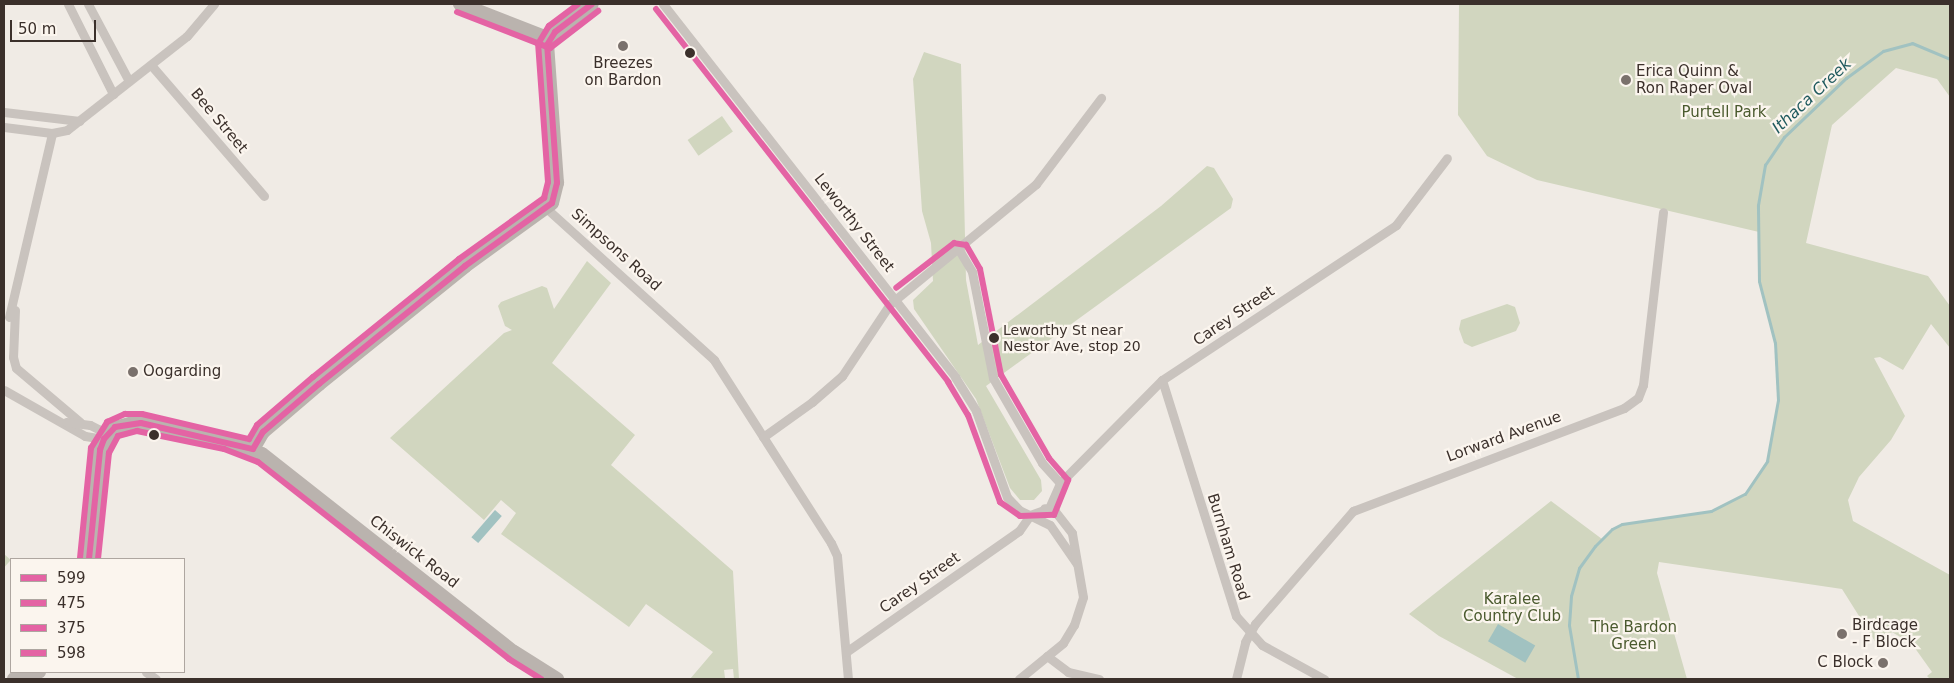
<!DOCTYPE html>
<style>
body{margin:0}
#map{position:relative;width:1954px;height:683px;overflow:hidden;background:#f0ebe5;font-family:"DejaVu Sans",sans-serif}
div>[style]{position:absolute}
.green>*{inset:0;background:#d1d6bf;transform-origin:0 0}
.water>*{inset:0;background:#a1c2c1;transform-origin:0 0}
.stream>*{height:3px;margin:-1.5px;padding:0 1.5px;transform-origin:1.5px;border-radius:1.5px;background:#a1c2c1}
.street>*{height:9px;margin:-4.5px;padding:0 4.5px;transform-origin:4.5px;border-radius:4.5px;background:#c9c3be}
.secondary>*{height:14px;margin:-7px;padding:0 7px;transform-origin:7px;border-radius:7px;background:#bab3ae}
.bus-1>*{height:6px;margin:-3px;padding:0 3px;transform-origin:3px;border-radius:3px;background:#e463a4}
.bus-2>*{height:6px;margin:-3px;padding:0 3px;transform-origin:3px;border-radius:3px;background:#e463a4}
.bus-3>*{height:6px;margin:-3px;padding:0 3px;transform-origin:3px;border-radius:3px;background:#e463a4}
.bus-4>*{height:6px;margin:-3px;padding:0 3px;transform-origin:3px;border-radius:3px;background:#e463a4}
.dots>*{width:14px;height:14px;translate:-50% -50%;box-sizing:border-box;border:2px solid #fbf5ee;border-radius:50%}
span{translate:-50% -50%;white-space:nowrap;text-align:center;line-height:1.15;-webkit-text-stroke:4.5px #fbf5ee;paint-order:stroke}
.bus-label{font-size:14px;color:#3b302b}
.left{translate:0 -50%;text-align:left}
.poi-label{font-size:15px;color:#3b302b}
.right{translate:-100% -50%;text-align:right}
.park-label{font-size:15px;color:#4a5a2e}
.street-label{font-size:15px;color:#3b302b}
.water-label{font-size:16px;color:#1f5a5e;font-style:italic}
.frame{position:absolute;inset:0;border:5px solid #3b302b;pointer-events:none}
.legend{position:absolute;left:10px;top:558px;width:175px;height:115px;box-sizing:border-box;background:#fbf5ee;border:1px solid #aea6a0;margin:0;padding:6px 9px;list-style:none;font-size:15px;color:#3b302b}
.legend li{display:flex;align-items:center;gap:10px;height:25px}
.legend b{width:25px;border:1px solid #aea6a0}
.scale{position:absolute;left:10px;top:20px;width:86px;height:22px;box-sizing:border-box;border:2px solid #3b302b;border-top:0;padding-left:6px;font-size:15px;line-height:18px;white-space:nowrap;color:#3b302b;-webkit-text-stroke:4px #fbf5ee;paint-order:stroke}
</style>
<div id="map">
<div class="green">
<div style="clip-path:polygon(1459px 4px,1950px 4px,1950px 97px,1937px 79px,1896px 68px,1832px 125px,1806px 243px,1928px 276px,1950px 306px,1950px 348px,1931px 324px,1903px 370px,1880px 357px,1874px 358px,1905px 416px,1891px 440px,1859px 477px,1848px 500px,1853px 521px,1950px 575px,1950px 679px,1930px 679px,1927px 676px,1932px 672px,1912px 644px,1892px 632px,1882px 642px,1876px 643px,1842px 589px,1659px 562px,1657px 573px,1687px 679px,1518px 679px,1439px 636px,1409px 614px,1551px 501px,1602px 539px,1622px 524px,1711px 511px,1745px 494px,1767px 461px,1778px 400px,1775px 343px,1759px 281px,1759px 232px,1537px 180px,1487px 156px,1458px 115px)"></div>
<div style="clip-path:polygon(924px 52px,961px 64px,966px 280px,978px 345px,1161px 206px,1207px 166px,1214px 168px,1233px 199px,1231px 208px,986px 386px,1041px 480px,1042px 491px,1034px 500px,1020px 500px,1010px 488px,976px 399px,914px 309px,913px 300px,933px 281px,931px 243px,922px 211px,913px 79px)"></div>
<div style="left:722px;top:116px;width:19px;height:42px;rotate:55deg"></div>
<div style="clip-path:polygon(587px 261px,611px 283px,552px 363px,635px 435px,611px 465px,733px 571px,739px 679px,734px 679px,733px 669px,724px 670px,725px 678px,690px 679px,713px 652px,646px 604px,629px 627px,501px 534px,516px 513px,501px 500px,484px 520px,390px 438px,504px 333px,512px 330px,505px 326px,498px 306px,501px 302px,542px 286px,547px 288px,554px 309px)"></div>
<div style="clip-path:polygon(1507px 304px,1515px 307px,1520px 323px,1516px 331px,1472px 347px,1464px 343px,1459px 329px,1461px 320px)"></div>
<div style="left:4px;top:554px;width:9px;height:93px;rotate:41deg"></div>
</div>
<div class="water">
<div style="left:495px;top:510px;width:9px;height:36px;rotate:41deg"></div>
<div style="left:1498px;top:624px;width:43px;height:20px;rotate:30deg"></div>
</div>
<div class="stream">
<div style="left:1578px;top:679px;width:55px;rotate:-99.5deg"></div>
<div style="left:1569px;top:625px;width:29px;rotate:-86deg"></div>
<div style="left:1571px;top:596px;width:29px;rotate:-74deg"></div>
<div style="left:1579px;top:568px;width:27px;rotate:-54deg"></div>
<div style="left:1595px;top:546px;width:24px;rotate:-45deg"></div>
<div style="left:1612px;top:529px;width:11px;rotate:-27deg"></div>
<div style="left:1622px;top:524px;width:90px;rotate:-8.3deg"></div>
<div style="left:1711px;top:511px;width:38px;rotate:-27deg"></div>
<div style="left:1745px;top:494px;width:40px;rotate:-56deg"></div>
<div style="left:1767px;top:461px;width:62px;rotate:-79.8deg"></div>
<div style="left:1778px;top:400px;width:57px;rotate:-93deg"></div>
<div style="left:1775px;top:343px;width:64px;rotate:-104.5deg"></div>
<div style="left:1759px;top:281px;width:76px;rotate:-90.8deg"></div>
<div style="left:1758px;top:205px;width:41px;rotate:-80.1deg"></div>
<div style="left:1765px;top:165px;width:34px;rotate:-56deg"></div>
<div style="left:1784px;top:137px;width:86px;rotate:-43.6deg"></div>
<div style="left:1846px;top:78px;width:46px;rotate:-36.1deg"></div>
<div style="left:1883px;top:51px;width:30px;rotate:-15deg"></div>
<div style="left:1912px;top:43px;width:41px;rotate:22.8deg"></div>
</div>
<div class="street">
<div style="left:68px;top:4px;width:101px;rotate:63.4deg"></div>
<div style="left:88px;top:4px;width:87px;rotate:62deg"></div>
<div style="left:663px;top:4px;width:474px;rotate:51.9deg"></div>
<div style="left:955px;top:377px;width:40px;rotate:58deg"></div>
<div style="left:976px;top:411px;width:91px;rotate:70.2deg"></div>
<div style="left:1007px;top:497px;width:18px;rotate:47deg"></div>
<div style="left:1019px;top:510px;width:34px;rotate:26deg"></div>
<div style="left:1050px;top:525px;width:47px;rotate:55.3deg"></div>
<div style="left:151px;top:65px;width:173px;rotate:49.2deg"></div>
<div style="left:4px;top:112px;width:76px;rotate:6.8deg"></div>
<div style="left:4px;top:127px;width:48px;rotate:7.1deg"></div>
<div style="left:52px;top:133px;width:15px;rotate:-11deg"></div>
<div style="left:67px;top:130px;width:152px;rotate:-38.1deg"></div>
<div style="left:187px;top:36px;width:42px;rotate:-49.8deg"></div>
<div style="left:546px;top:208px;width:227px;rotate:42.1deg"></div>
<div style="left:714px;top:360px;width:217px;rotate:57.4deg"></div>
<div style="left:831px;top:543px;width:14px;rotate:65deg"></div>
<div style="left:837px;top:556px;width:123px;rotate:84.9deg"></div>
<div style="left:959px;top:250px;width:26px;rotate:59deg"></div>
<div style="left:972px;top:272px;width:108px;rotate:78.8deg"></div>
<div style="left:993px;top:378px;width:98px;rotate:60deg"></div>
<div style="left:1042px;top:463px;width:27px;rotate:48deg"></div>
<div style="left:15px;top:310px;width:47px;rotate:92.4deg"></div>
<div style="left:13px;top:357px;width:11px;rotate:75deg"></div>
<div style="left:16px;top:368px;width:84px;rotate:40.2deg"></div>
<div style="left:9px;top:317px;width:189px;rotate:-76.8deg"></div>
<div style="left:1162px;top:380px;width:247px;rotate:72.6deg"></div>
<div style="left:1236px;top:616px;width:39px;rotate:48deg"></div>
<div style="left:1262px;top:645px;width:71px;rotate:28.7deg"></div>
<div style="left:4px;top:390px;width:93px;rotate:29.6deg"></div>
<div style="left:85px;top:436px;width:19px;rotate:9deg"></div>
<div style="left:104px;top:439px;width:10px;rotate:-114deg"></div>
<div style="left:100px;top:430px;width:11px;rotate:-153deg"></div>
<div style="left:90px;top:425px;width:24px;rotate:-173deg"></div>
<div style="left:763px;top:437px;width:60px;rotate:-35.5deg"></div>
<div style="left:812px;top:402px;width:40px;rotate:-41deg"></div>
<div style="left:842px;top:376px;width:87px;rotate:-56.3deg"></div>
<div style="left:890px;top:304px;width:189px;rotate:-39.4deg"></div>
<div style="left:1036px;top:184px;width:108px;rotate:-52.9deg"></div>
<div style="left:1049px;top:508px;width:27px;rotate:-66deg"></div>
<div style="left:1060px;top:483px;width:145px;rotate:-45.3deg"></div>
<div style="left:1162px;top:380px;width:281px;rotate:-33.5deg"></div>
<div style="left:1396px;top:225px;width:84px;rotate:-52.7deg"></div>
<div style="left:846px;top:652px;width:211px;rotate:-35deg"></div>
<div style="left:1019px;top:531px;width:19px;rotate:-55deg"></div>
<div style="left:1030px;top:515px;width:20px;rotate:-20deg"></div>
<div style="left:1047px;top:656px;width:26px;rotate:37deg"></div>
<div style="left:1068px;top:672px;width:32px;rotate:13deg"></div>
<div style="left:146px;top:672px;width:12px;rotate:35deg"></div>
<div style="left:1019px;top:679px;width:57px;rotate:-39.3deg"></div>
<div style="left:1063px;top:643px;width:21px;rotate:-59deg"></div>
<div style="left:1074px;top:625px;width:29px;rotate:-72deg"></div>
<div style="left:1083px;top:597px;width:65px;rotate:-99.8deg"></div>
<div style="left:1072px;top:533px;width:28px;rotate:-128deg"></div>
<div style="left:1055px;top:511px;width:11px;rotate:-165deg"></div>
<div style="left:1236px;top:679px;width:38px;rotate:-76deg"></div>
<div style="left:1245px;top:642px;width:21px;rotate:-61deg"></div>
<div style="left:1255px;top:624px;width:150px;rotate:-49.1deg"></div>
<div style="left:1353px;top:511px;width:290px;rotate:-20.8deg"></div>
<div style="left:1624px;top:408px;width:17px;rotate:-36deg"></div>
<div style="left:1638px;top:398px;width:14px;rotate:-69deg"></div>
<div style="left:1643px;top:385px;width:174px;rotate:-83.4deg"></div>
</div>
<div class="secondary">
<div style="left:460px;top:4px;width:97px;rotate:21.3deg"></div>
<div style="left:253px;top:449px;width:20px;rotate:-60deg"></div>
<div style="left:263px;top:432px;width:74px;rotate:-40.6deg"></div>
<div style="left:319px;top:384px;width:188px;rotate:-38.9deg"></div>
<div style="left:465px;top:266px;width:107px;rotate:-35.9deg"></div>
<div style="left:552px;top:203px;width:21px;rotate:-76deg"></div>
<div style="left:557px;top:183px;width:138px;rotate:-94.1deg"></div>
<div style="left:547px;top:45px;width:15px;rotate:-58deg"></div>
<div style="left:555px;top:32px;width:46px;rotate:-37.1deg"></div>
<div style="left:89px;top:559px;width:110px;rotate:-84.2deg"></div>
<div style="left:100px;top:450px;width:24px;rotate:-60deg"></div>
<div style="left:112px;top:429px;width:26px;rotate:-16deg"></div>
<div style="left:137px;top:422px;width:91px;rotate:12.1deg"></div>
<div style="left:226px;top:441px;width:38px;rotate:20deg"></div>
<div style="left:262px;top:454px;width:320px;rotate:38.2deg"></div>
<div style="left:514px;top:652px;width:51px;rotate:32.1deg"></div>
<div style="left:14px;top:679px;width:26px;rotate:-16deg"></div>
</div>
<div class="bus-1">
<div style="left:253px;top:449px;width:20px;rotate:-60deg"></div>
<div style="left:263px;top:432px;width:74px;rotate:-40.6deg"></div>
<div style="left:319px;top:384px;width:188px;rotate:-38.9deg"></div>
<div style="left:465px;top:266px;width:107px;rotate:-35.9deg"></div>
<div style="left:552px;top:203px;width:21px;rotate:-76deg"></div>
<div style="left:557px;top:183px;width:138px;rotate:-94.1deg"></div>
<div style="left:547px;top:45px;width:15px;rotate:-58deg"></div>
<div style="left:555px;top:32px;width:46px;rotate:-37.1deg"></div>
<div style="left:89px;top:559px;width:110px;rotate:-84.2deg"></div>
<div style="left:100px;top:450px;width:12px;rotate:-70deg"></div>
<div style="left:104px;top:439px;width:16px;rotate:-47deg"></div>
<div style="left:115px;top:427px;width:26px;rotate:-9deg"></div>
<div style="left:141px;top:423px;width:115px;rotate:13.1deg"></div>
</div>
<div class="bus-2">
<div style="left:656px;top:9px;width:474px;rotate:51.9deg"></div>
<div style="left:948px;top:382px;width:39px;rotate:59deg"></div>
<div style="left:968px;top:415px;width:93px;rotate:69.8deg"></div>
<div style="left:1000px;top:502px;width:24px;rotate:35deg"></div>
<div style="left:1020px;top:516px;width:34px;rotate:-2deg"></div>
<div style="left:1054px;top:515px;width:38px;rotate:-68deg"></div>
<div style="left:1068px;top:480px;width:29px;rotate:-131deg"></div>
<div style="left:1049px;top:458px;width:96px;rotate:-120deg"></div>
<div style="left:1001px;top:375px;width:108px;rotate:-101.2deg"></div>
<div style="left:980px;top:269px;width:28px;rotate:-120deg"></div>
<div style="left:966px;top:245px;width:12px;rotate:-171deg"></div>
<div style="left:954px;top:243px;width:73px;rotate:142.2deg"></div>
<div style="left:457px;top:12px;width:100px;rotate:21.2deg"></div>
<div style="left:550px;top:48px;width:61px;rotate:-37.6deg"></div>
</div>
<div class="bus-3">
<div style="left:98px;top:559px;width:107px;rotate:-84.1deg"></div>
<div style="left:109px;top:453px;width:19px;rotate:-62deg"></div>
<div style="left:118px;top:436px;width:20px;rotate:-15deg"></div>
<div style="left:137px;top:431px;width:89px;rotate:11.7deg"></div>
<div style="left:224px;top:449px;width:36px;rotate:21deg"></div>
<div style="left:258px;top:462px;width:319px;rotate:38.1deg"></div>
<div style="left:509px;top:659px;width:38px;rotate:32deg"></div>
</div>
<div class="bus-4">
<div style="left:80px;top:558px;width:111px;rotate:-84.3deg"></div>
<div style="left:91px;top:448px;width:31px;rotate:-58deg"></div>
<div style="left:107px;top:422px;width:20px;rotate:-24deg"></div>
<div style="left:125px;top:414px;width:17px"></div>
<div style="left:142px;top:414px;width:110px;rotate:13.2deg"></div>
<div style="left:249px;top:439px;width:16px;rotate:-60deg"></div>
<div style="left:257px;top:425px;width:74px;rotate:-40.6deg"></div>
<div style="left:313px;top:377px;width:188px;rotate:-38.9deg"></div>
<div style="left:459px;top:259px;width:105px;rotate:-35.7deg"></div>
<div style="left:544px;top:198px;width:16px;rotate:-76deg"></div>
<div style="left:548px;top:182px;width:138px;rotate:-94.1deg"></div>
<div style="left:538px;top:44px;width:21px;rotate:-59deg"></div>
<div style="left:549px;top:26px;width:36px;rotate:-37deg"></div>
</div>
<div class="dots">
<div style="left:623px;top:46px;background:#7a716c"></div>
<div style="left:690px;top:53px;background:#3b302b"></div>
<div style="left:1626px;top:80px;background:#7a716c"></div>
<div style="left:994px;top:338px;background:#3b302b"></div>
<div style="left:133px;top:372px;background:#7a716c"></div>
<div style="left:154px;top:435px;background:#3b302b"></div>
<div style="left:1842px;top:634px;background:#7a716c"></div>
<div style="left:1883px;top:663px;background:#7a716c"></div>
</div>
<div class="bus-label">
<span class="left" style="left:1003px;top:338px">Leworthy St near<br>Nestor Ave, stop 20</span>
</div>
<div class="poi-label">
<span style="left:623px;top:72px">Breezes<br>on Bardon</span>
<span class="left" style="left:1636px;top:80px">Erica Quinn &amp;<br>Ron Raper Oval</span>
<span class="left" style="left:143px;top:372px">Oogarding</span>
<span class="left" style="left:1852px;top:634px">Birdcage<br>- F Block</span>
<span class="right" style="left:1873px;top:663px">C Block</span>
</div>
<div class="park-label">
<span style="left:1724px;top:113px">Purtell Park</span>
<span style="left:1512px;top:608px">Karalee<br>Country Club</span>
<span style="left:1634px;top:636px">The Bardon<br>Green</span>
</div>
<div class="street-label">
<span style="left:219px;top:121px;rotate:50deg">Bee Street</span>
<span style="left:854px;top:223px;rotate:52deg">Leworthy Street</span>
<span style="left:616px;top:250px;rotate:42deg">Simpsons Road</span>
<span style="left:1234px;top:316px;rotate:-34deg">Carey Street</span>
<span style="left:1504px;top:437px;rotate:-20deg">Lorward Avenue</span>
<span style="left:1228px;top:547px;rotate:73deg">Burnham Road</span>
<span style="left:414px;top:552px;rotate:38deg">Chiswick Road</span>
<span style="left:920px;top:583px;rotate:-35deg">Carey Street</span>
</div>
<div class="water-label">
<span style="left:1812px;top:96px;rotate:-43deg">Ithaca Creek</span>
</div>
<div class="frame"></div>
<ul class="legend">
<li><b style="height:6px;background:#e463a4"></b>599</li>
<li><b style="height:6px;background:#e463a4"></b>475</li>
<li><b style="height:6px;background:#e463a4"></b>375</li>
<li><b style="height:6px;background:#e463a4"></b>598</li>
</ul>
<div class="scale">50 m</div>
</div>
